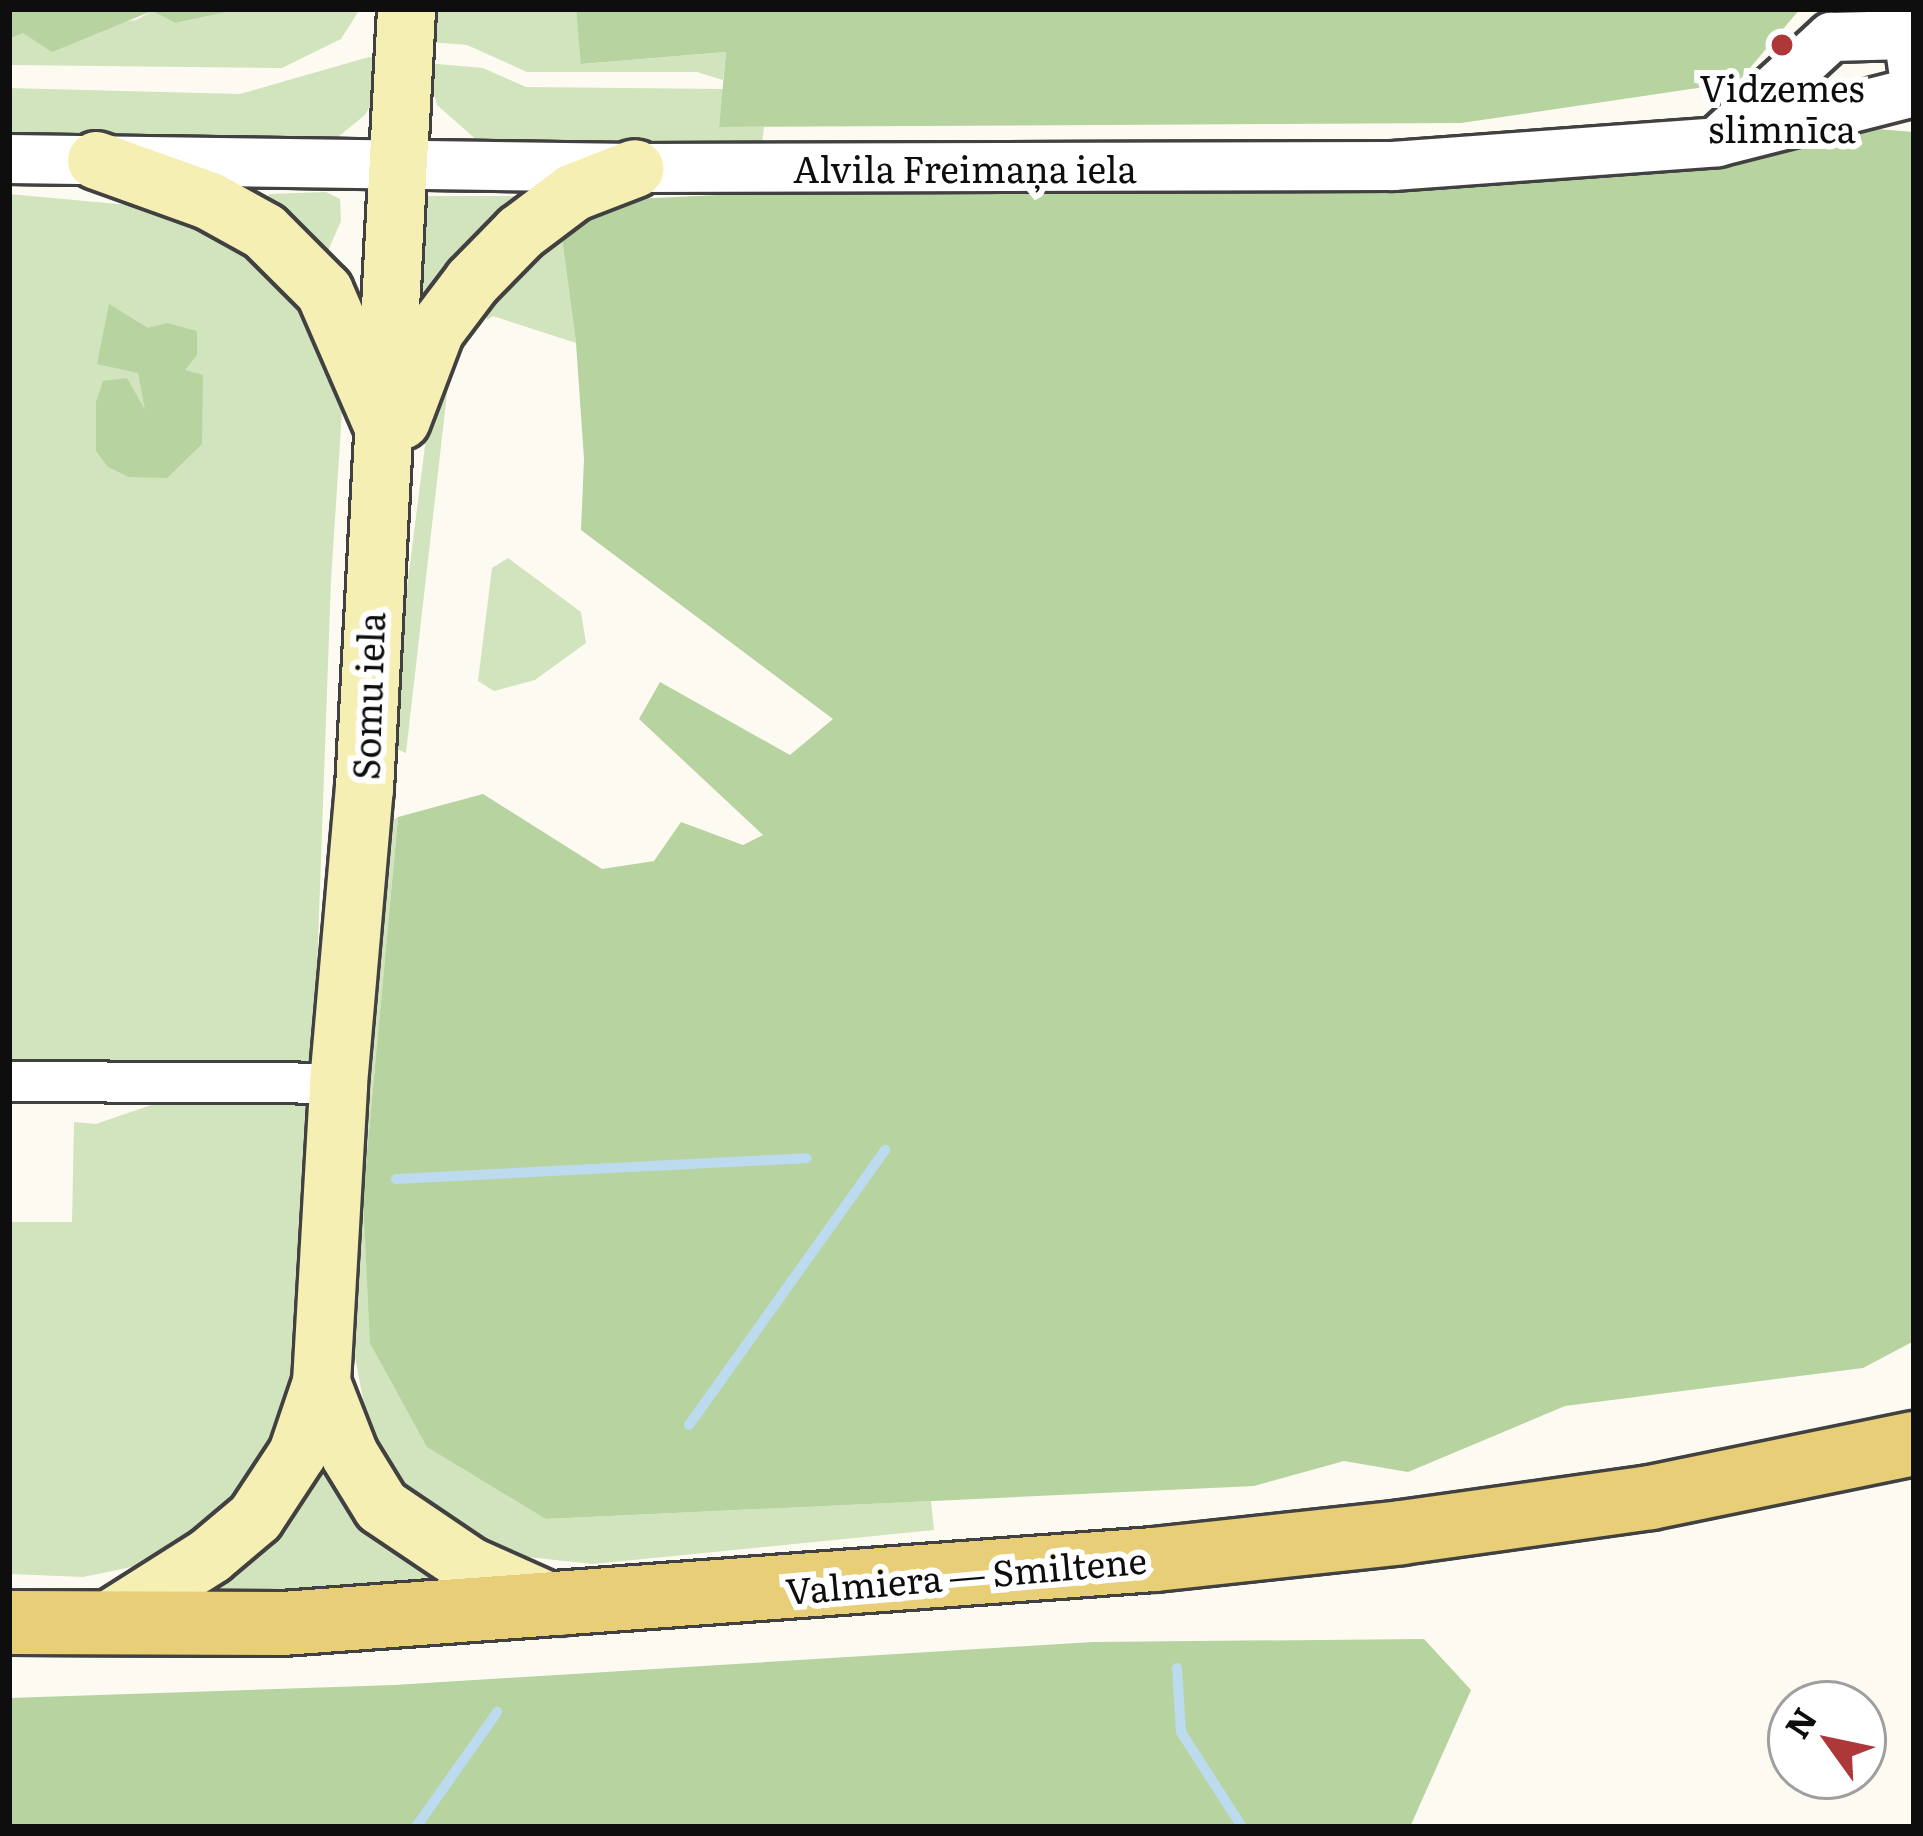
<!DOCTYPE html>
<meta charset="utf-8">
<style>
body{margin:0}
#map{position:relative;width:1923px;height:1836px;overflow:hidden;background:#fdfbf1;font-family:Literata,serif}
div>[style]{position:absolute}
.green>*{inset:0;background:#d1e4be}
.forest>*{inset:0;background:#b6d3a0}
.stream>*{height:10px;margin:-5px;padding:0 5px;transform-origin:5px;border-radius:5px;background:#bcdbef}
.roads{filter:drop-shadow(3px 0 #414141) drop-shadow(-3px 0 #414141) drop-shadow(0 3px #414141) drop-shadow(0 -3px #414141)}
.minor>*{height:39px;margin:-19.5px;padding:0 19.5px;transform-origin:19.5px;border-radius:19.5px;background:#fff}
.tertiary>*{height:48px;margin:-24px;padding:0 24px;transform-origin:24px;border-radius:24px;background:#fff}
.secondary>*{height:57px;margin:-28.5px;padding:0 28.5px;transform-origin:28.5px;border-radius:28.5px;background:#f5efb4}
.primary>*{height:63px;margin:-31.5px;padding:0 31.5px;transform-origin:31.5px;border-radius:31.5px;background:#e8cf77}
.dots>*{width:33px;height:33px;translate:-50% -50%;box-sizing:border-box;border:6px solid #fff;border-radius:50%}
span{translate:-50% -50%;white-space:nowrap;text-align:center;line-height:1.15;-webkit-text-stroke:12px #fff;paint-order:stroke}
.poi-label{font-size:36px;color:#0e0e0e}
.street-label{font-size:36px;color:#0e0e0e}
.frame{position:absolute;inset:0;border:12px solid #0e0e0e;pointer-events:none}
.north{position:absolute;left:1767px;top:1680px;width:120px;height:120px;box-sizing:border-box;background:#fff;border:3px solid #9f9f9f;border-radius:50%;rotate:303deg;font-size:33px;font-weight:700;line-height:48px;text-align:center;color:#0e0e0e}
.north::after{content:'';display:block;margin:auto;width:42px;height:54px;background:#ae373a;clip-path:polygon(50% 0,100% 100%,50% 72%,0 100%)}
</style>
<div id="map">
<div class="green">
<div style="clip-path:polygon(241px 9px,360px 9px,341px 39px,282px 68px,9px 65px,9px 39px,23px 33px,136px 20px,152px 11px,177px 23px)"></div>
<div style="clip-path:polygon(430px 9px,576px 9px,582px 64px,726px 52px,723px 80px,697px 72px,527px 72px,467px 45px,429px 42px)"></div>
<div style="clip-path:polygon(369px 57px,386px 60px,380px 88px,365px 115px,338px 137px,9px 132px,9px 88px,240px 94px)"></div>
<div style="clip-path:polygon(426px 63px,483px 68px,526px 87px,723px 89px,719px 127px,764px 127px,762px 144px,752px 150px,480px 143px,437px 105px)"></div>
<div style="clip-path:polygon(326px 192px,340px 199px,341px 221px,324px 260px,264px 213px,269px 194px)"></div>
<div style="clip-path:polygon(9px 194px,205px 212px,327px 330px,343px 396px,331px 581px,314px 1054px,298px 1069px,9px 1064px)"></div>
<div style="clip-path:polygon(420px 196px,527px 196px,420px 314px,410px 306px)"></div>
<div style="clip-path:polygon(559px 216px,576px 343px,493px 316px,487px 320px,485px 302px)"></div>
<div style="clip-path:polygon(453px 341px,406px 753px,391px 747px,389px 730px,427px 430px)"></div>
<div style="clip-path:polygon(508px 558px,581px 612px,586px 643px,535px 680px,494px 691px,478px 681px,492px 568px)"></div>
<div style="clip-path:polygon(398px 817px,363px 1197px,546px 1519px,931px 1501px,934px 1530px,593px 1564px,518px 1556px,471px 1540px,399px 1483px,369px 1430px,352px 1342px,354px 1093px,385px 825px)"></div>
<div style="clip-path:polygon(189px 1092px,304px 1103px,312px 1132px,289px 1427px,221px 1513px,156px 1562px,83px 1577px,9px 1574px,9px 1222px,72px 1222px,74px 1122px,96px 1124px)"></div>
<div style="clip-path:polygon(319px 1466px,334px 1471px,436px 1573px,434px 1583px,225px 1596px,218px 1588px,218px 1576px)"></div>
</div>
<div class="forest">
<div style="clip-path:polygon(9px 9px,241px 9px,176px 23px,152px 11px,52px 52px,23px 33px,9px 39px)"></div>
<div style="clip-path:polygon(576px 9px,1800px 9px,1738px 82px,1461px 123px,719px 127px,726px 52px,581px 64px)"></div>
<div style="clip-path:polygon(1864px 128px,1914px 132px,1914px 1341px,1863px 1368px,1565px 1406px,1408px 1472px,1344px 1461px,1254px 1486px,546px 1519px,427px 1447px,370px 1343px,363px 1196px,398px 817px,483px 794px,602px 869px,654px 861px,681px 822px,743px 845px,763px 835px,639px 719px,660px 682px,790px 755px,833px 719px,581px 530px,584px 459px,576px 343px,559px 216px,592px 201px,1068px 178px)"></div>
<div style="clip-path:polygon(109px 304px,148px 328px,167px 323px,197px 331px,197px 355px,185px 370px,203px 375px,202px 444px,167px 478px,129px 477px,108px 467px,96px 451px,96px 402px,103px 381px,127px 378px,145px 410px,138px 373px,97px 364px)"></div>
<div style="clip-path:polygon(1424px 1639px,1471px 1690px,1410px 1827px,9px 1827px,9px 1698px,394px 1685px,1092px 1642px)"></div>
</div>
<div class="stream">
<div style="left:396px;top:1179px;width:411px;rotate:-2.9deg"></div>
<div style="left:689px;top:1425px;width:338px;rotate:-54.5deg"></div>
<div style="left:1177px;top:1668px;width:64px;rotate:86.4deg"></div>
<div style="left:1181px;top:1732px;width:113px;rotate:57.3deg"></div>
<div style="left:416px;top:1827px;width:141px;rotate:-54.8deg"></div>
</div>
<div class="roads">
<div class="minor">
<div style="left:9px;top:1081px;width:329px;rotate:0.3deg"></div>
</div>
<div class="tertiary">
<div style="left:1720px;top:139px;width:151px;rotate:-42.6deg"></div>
<div style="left:1831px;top:37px;width:77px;rotate:-1.5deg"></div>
<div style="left:1908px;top:35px;width:41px;rotate:81.7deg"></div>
<div style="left:9px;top:159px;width:626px;rotate:0.82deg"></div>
<div style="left:635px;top:168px;width:758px;rotate:-0.15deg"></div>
<div style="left:1393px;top:166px;width:325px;rotate:-4.2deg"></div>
<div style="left:1717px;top:142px;width:203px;rotate:-14.2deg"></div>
</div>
<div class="secondary">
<div style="left:96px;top:160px;width:119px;rotate:19.7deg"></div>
<div style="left:208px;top:200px;width:64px;rotate:29deg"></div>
<div style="left:264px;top:231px;width:85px;rotate:45deg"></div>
<div style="left:324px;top:291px;width:141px;rotate:66.5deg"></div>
<div style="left:401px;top:420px;width:96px;rotate:-69.3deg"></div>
<div style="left:435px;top:330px;width:61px;rotate:-52.9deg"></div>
<div style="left:472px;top:281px;width:69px;rotate:-45.6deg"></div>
<div style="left:520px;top:232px;width:66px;rotate:-37deg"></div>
<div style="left:573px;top:192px;width:66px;rotate:-21.2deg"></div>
<div style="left:321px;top:1382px;width:77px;rotate:68.7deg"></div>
<div style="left:349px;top:1454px;width:61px;rotate:58.4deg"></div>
<div style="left:381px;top:1506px;width:107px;rotate:34deg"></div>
<div style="left:470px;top:1566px;width:98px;rotate:24deg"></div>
<div style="left:103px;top:1623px;width:127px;rotate:-32.4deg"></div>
<div style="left:210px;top:1555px;width:59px;rotate:-40.2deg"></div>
<div style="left:255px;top:1517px;width:77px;rotate:-56.7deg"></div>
<div style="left:297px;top:1453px;width:75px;rotate:-71.3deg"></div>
<div style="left:321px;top:1382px;width:299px;rotate:-86.7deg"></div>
<div style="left:338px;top:1083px;width:296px;rotate:-85deg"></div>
<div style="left:364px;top:788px;width:780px;rotate:-86.91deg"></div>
</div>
<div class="primary">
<div style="left:9px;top:1622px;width:273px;rotate:0.2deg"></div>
<div style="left:282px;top:1623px;width:874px;rotate:-4.2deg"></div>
<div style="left:1154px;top:1559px;width:248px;rotate:-6.2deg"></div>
<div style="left:1401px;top:1532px;width:251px;rotate:-8deg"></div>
<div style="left:1650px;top:1497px;width:269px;rotate:-11.6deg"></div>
</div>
</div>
<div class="dots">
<div style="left:1782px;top:45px;background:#ae373a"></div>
</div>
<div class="poi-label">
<span style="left:1782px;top:107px">Vidzemes<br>slimnīca</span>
</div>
<div class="street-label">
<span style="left:965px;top:168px">Alvila Freimaņa iela</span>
<span style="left:367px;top:696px;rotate:-88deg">Somu iela</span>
<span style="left:966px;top:1574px;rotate:-5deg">Valmiera — Smiltene</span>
</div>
<div class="frame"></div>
<div class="north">N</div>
</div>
